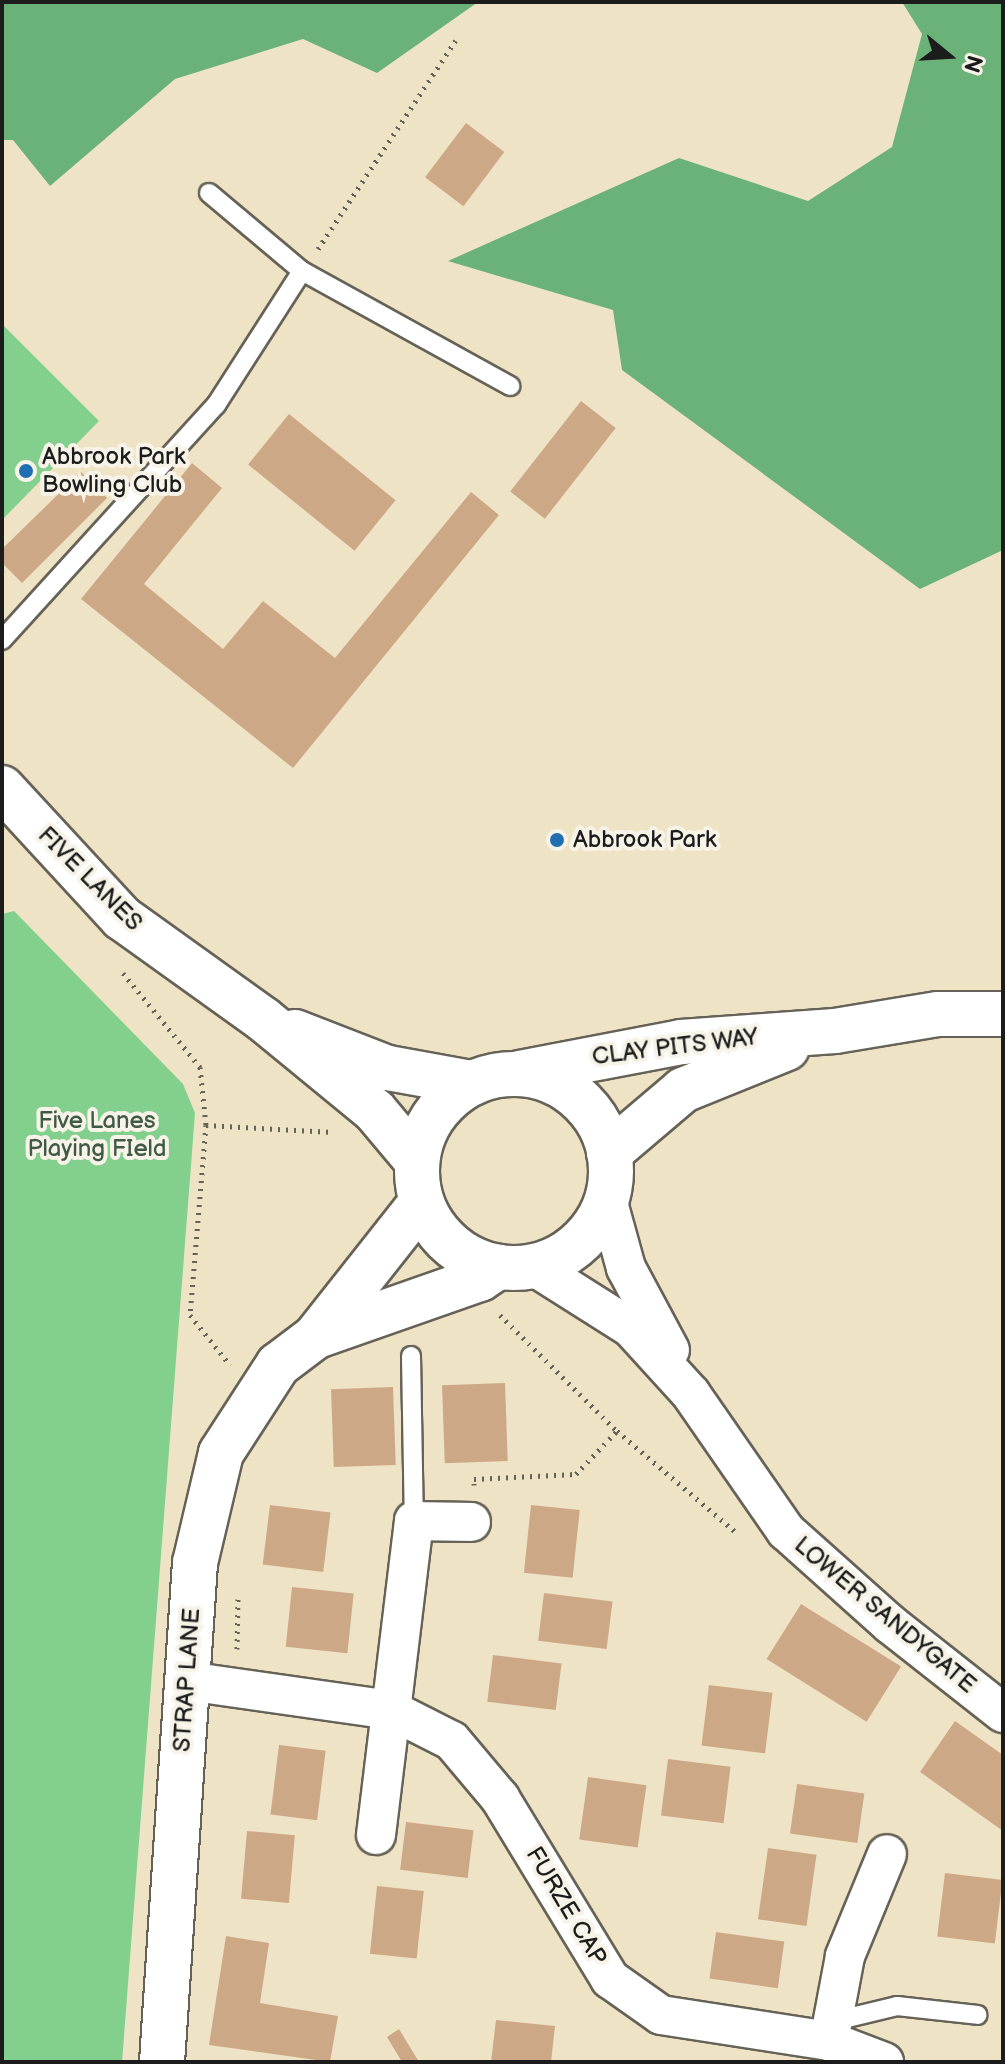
<!DOCTYPE html>
<style>
body{margin:0}
#map{position:relative;width:1005px;height:2064px;overflow:hidden;background:#efe3c5;font-family:"Balsamiq Sans",sans-serif}
div>[style]{position:absolute}
.green>*{inset:0;background:#83cf8d}
.forest>*{inset:0;background:#6ab278}
.building>*{inset:0;background:#cda887;transform-origin:0 0}
.path>*{height:5px;margin-top:-2.5px;transform-origin:0;background:repeating-linear-gradient(90deg,#666257 0 2px,transparent 0 8px)}
.roads{filter:drop-shadow(2px 0 #666257) drop-shadow(-2px 0 #666257) drop-shadow(0 2px #666257) drop-shadow(0 -2px #666257)}
.service>*{height:18px;margin:-9px;padding:0 9px;transform-origin:9px;border-radius:9px;background:#fff}
.minor>*{height:38px;margin:-19px;padding:0 19px;transform-origin:19px;border-radius:19px;background:#fff}
.secondary>*{height:44px;margin:-22px;padding:0 22px;transform-origin:22px;border-radius:22px;background:#fff}
.secondary>.ring{margin:-22px;padding:0;box-sizing:content-box;background:none;border:44px solid #fff;border-radius:50%}
.dots>*{width:22px;height:22px;translate:-50% -50%;box-sizing:border-box;border:4px solid #f7f3e8;border-radius:50%}
span{translate:-50% -50%;white-space:nowrap;text-align:center;line-height:1.15;-webkit-text-stroke:8px #f7f3e8;paint-order:stroke}
.poi-label{font-size:24px;color:#1c1c1c}
.left{translate:0 -50%;text-align:left}
.street-label{font-size:24px;color:#1c1c1c}
.park-label{font-size:24px;color:#405b44}
.frame{position:absolute;inset:0;border:4px solid #1c1c1c;pointer-events:none}
.north{position:absolute;left:909px;top:16px;width:80px;height:80px;-webkit-text-stroke:6px #f7f3e8;paint-order:stroke;rotate:108deg;font-size:22px;font-weight:700;line-height:32px;text-align:center;color:#1c1c1c}
.north::after{content:'';display:block;margin:auto;width:28px;height:36px;background:#1c1c1c;clip-path:polygon(50% 0,100% 100%,50% 72%,0 100%)}
</style>
<div id="map">
<div class="green">
<div style="clip-path:polygon(2px 324px,99px 421px,2px 520px)"></div>
<div style="clip-path:polygon(14px 911px,183px 1084px,195px 1113px,122px 2062px,2px 2062px,2px 914px)"></div>
</div>
<div class="forest">
<div style="clip-path:polygon(2px 2px,478px 2px,377px 73px,303px 39px,175px 79px,50px 186px,13px 140px,2px 140px)"></div>
<div style="clip-path:polygon(902px 2px,1003px 2px,1003px 550px,920px 589px,622px 370px,613px 310px,448px 261px,679px 158px,808px 201px,892px 147px,922px 34px)"></div>
</div>
<div class="building">
<div style="left:466px;top:123px;width:48px;height:68px;rotate:37deg"></div>
<div style="left:581px;top:401px;width:44px;height:115px;rotate:38deg"></div>
<div style="left:289px;top:414px;width:137px;height:65px;rotate:39deg"></div>
<div style="clip-path:polygon(192px 463px,222px 488px,144px 584px,223px 649px,263px 601px,335px 658px,471px 492px,499px 515px,293px 768px,81px 599px)"></div>
<div style="clip-path:polygon(81px 472px,107px 498px,22px 583px,2px 563px,2px 549px)"></div>
<div style="left:505px;top:1383px;width:78px;height:63px;rotate:88deg"></div>
<div style="left:393px;top:1387px;width:78px;height:62px;rotate:88deg"></div>
<div style="left:270px;top:1505px;width:61px;height:60px;rotate:7deg"></div>
<div style="left:531px;top:1505px;width:49px;height:68px;rotate:6deg"></div>
<div style="left:292px;top:1587px;width:62px;height:60px;rotate:6deg"></div>
<div style="left:544px;top:1593px;width:69px;height:48px;rotate:7deg"></div>
<div style="left:801px;top:1604px;width:118px;height:65px;rotate:32deg"></div>
<div style="left:493px;top:1655px;width:69px;height:47px;rotate:7deg"></div>
<div style="left:709px;top:1685px;width:64px;height:61px;rotate:7deg"></div>
<div style="clip-path:polygon(955px 1721px,1003px 1755px,1003px 1831px,920px 1772px)"></div>
<div style="left:279px;top:1745px;width:47px;height:70px;rotate:7deg"></div>
<div style="left:668px;top:1759px;width:63px;height:57px;rotate:7deg"></div>
<div style="left:588px;top:1777px;width:59px;height:63px;rotate:8deg"></div>
<div style="left:797px;top:1784px;width:68px;height:50px;rotate:8deg"></div>
<div style="left:406px;top:1822px;width:68px;height:48px;rotate:7deg"></div>
<div style="left:247px;top:1831px;width:48px;height:68px;rotate:5deg"></div>
<div style="left:768px;top:1848px;width:49px;height:72px;rotate:8deg"></div>
<div style="left:945px;top:1873px;width:58px;height:64px;rotate:7deg"></div>
<div style="left:377px;top:1886px;width:47px;height:68px;rotate:6deg"></div>
<div style="left:716px;top:1932px;width:69px;height:47px;rotate:8deg"></div>
<div style="clip-path:polygon(226px 1936px,269px 1943px,260px 2003px,338px 2016px,330px 2062px,209px 2045px)"></div>
<div style="clip-path:polygon(496px 2020px,555px 2026px,551px 2062px,491px 2062px)"></div>
<div style="clip-path:polygon(399px 2029px,419px 2062px,402px 2062px,387px 2037px)"></div>
</div>
<div class="path">
<div style="left:318px;top:249px;width:250px;rotate:-56.6deg"></div>
<div style="left:123px;top:973px;width:122px;rotate:50.7deg"></div>
<div style="left:200px;top:1067px;width:58px;rotate:84.1deg"></div>
<div style="left:206px;top:1125px;width:191px;rotate:94.8deg"></div>
<div style="left:190px;top:1315px;width:64px;rotate:51.3deg"></div>
<div style="left:206px;top:1125px;width:127px;rotate:3.2deg"></div>
<div style="left:500px;top:1315px;width:165px;rotate:44.8deg"></div>
<div style="left:617px;top:1431px;width:157px;rotate:40.4deg"></div>
<div style="left:474px;top:1485px;width:6px;rotate:-90deg"></div>
<div style="left:474px;top:1479px;width:102px;rotate:-2.8deg"></div>
<div style="left:576px;top:1474px;width:59px;rotate:-46.4deg"></div>
<div style="left:237px;top:1649px;width:50px;rotate:-88.9deg"></div>
</div>
<div class="roads">
<div class="service">
<div style="left:209px;top:193px;width:121px;rotate:40deg"></div>
<div style="left:302px;top:271px;width:238px;rotate:28.9deg"></div>
<div style="left:2px;top:640px;width:318px;rotate:-47.7deg"></div>
<div style="left:216px;top:405px;width:159px;rotate:-57.3deg"></div>
<div style="left:411px;top:1356px;width:165px;rotate:89deg"></div>
<div style="left:835px;top:2021px;width:64px;rotate:-13.6deg"></div>
<div style="left:897px;top:2006px;width:81px;rotate:6.3deg"></div>
</div>
<div class="minor">
<div style="left:607px;top:1199px;width:72px;rotate:74.6deg"></div>
<div style="left:626px;top:1268px;width:93px;rotate:61.8deg"></div>
<div style="left:533px;top:1266px;width:116px;rotate:32.3deg"></div>
<div style="left:631px;top:1328px;width:89px;rotate:47.7deg"></div>
<div style="left:691px;top:1394px;width:167px;rotate:55.3deg"></div>
<div style="left:786px;top:1531px;width:140px;rotate:41.8deg"></div>
<div style="left:890px;top:1624px;width:144px;rotate:38.2deg"></div>
<div style="left:187px;top:1681px;width:206px;rotate:8.1deg"></div>
<div style="left:391px;top:1710px;width:68px;rotate:26.9deg"></div>
<div style="left:452px;top:1741px;width:75px;rotate:49.9deg"></div>
<div style="left:500px;top:1798px;width:212px;rotate:58.7deg"></div>
<div style="left:610px;top:1979px;width:62px;rotate:35.2deg"></div>
<div style="left:661px;top:2015px;width:170px;rotate:8.8deg"></div>
<div style="left:829px;top:2041px;width:59px;rotate:20.9deg"></div>
<div style="left:376px;top:1835px;width:316px;rotate:-83.1deg"></div>
<div style="left:414px;top:1521px;width:57px;rotate:1deg"></div>
<div style="left:829px;top:2041px;width:86px;rotate:-79.3deg"></div>
<div style="left:845px;top:1956px;width:110px;rotate:-67.6deg"></div>
</div>
<div class="secondary">
<div style="left:2px;top:788px;width:177px;rotate:47.3deg"></div>
<div style="left:122px;top:918px;width:173px;rotate:35.6deg"></div>
<div style="left:263px;top:1019px;width:145px;rotate:39.4deg"></div>
<div style="left:375px;top:1111px;width:65px;rotate:50deg"></div>
<div style="left:295px;top:1032px;width:100px;rotate:21.2deg"></div>
<div style="left:388px;top:1068px;width:84px;rotate:10.2deg"></div>
<div style="left:519px;top:1073px;width:165px;rotate:-10.8deg"></div>
<div style="left:681px;top:1042px;width:154px;rotate:-4.1deg"></div>
<div style="left:835px;top:1031px;width:104px;rotate:-9.4deg"></div>
<div style="left:938px;top:1014px;width:65px"></div>
<div class="ring" style="left:417px;top:1074px;width:150px;height:150px"></div>
<div style="left:609px;top:1153px;width:97px;rotate:-40.4deg"></div>
<div style="left:683px;top:1090px;width:112px;rotate:-22deg"></div>
<div style="left:317px;top:1336px;width:173px;rotate:-19.3deg"></div>
<div style="left:480px;top:1279px;width:22px;rotate:-34deg"></div>
<div style="left:162px;top:2062px;width:500px;rotate:-86.22deg"></div>
<div style="left:195px;top:1563px;width:113px;rotate:-76.7deg"></div>
<div style="left:221px;top:1453px;width:105px;rotate:-57.1deg"></div>
<div style="left:278px;top:1365px;width:46px;rotate:-37.1deg"></div>
<div style="left:315px;top:1337px;width:171px;rotate:-51.7deg"></div>
</div>
</div>
<div class="dots">
<div style="left:26px;top:471px;background:#1f6fb2"></div>
<div style="left:557px;top:840px;background:#1f6fb2"></div>
</div>
<div class="poi-label">
<span class="left" style="left:42px;top:471px">Abbrook Park<br>Bowling Club</span>
<span class="left" style="left:573px;top:840px">Abbrook Park</span>
</div>
<div class="street-label">
<span style="left:90px;top:879px;rotate:45deg">FIVE LANES</span>
<span style="left:675px;top:1047px;rotate:-7deg">CLAY PITS WAY</span>
<span style="left:885px;top:1615px;rotate:40deg">LOWER SANDYGATE</span>
<span style="left:187px;top:1680px;rotate:-86deg">STRAP LANE</span>
<span style="left:566px;top:1906px;rotate:59deg">FURZE CAP</span>
</div>
<div class="park-label">
<span style="left:97px;top:1135px">Five Lanes<br>Playing FIeld</span>
</div>
<div class="frame"></div>
<div class="north">N</div>
</div>
